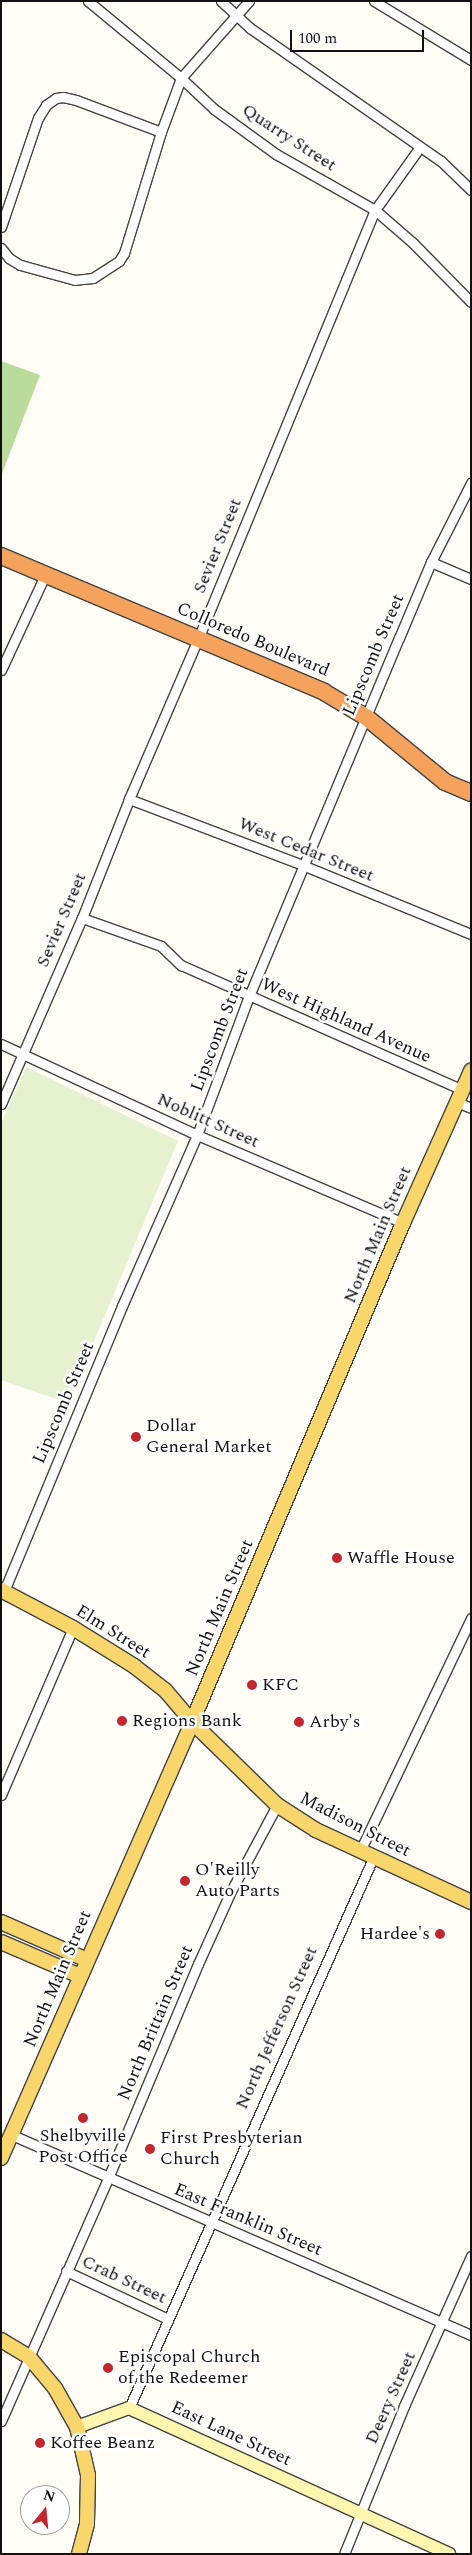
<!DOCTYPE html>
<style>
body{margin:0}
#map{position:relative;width:472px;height:2555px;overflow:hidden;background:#fffdf5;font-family:Spectral,serif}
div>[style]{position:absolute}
.forest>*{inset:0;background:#b9dc9c}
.pitch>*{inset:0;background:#e6f2cf}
.roads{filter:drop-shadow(1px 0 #444) drop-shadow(-1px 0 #444) drop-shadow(0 1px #444) drop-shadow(0 -1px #444)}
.street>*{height:9px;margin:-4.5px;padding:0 4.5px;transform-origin:4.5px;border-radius:4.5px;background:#fff}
.secondary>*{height:12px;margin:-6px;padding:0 6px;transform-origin:6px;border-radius:6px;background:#fff6b0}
.primary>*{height:14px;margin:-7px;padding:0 7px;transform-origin:7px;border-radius:7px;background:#f9d66b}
.highway>*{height:16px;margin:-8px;padding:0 8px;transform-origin:8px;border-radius:8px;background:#f5a25d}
.dots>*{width:14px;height:14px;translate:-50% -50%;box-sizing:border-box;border:2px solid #fff;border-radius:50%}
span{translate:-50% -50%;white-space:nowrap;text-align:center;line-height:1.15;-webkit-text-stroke:5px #fff;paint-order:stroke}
.street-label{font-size:18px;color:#111}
.poi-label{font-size:18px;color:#111}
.left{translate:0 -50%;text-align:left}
.right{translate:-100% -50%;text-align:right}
.frame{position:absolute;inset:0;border:2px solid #111;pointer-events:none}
.north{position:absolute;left:20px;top:2485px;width:50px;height:50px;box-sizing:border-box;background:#fff;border:1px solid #a0a0a0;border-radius:50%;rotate:17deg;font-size:14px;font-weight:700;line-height:20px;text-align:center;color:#111}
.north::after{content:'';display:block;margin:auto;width:18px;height:22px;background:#c4262e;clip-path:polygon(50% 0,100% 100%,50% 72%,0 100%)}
.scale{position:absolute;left:290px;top:30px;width:134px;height:22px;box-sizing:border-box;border:2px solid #111;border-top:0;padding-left:6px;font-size:15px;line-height:18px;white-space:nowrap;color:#111;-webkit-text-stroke:4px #fff;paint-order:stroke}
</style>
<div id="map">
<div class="forest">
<div style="clip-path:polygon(1px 361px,40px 375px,1px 476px)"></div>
</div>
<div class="pitch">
<div style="clip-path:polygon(26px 1067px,178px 1141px,68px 1403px,1px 1380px,1px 1124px)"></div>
</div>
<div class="roads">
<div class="street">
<div style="left:88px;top:1px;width:121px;rotate:39.6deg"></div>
<div style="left:181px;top:78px;width:45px;rotate:43.2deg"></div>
<div style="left:214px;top:109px;width:77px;rotate:36deg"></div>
<div style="left:276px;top:154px;width:114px;rotate:29.5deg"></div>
<div style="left:375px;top:210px;width:49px;rotate:40.9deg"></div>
<div style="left:412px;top:242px;width:84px;rotate:45.5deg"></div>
<div style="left:221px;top:1px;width:40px;rotate:43deg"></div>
<div style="left:250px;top:28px;width:233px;rotate:34.9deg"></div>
<div style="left:441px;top:161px;width:42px;rotate:44deg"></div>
<div style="left:374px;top:1px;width:114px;rotate:31.3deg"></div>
<div style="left:161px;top:132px;width:58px;rotate:-69.7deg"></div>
<div style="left:181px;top:78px;width:103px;rotate:-48.6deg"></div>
<div style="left:1px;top:227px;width:115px;rotate:-71.3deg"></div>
<div style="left:38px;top:118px;width:15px;rotate:-58deg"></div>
<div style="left:46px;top:105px;width:12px;rotate:-35deg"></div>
<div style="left:56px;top:98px;width:7px;rotate:-8deg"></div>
<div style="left:63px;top:97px;width:13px;rotate:13deg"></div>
<div style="left:76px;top:100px;width:91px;rotate:20.6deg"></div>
<div style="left:161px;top:132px;width:127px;rotate:107deg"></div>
<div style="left:124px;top:253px;width:9px;rotate:122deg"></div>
<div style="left:119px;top:261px;width:31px;rotate:147deg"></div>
<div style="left:93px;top:278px;width:18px;rotate:174deg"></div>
<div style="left:75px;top:280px;width:57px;rotate:-164.7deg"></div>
<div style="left:20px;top:265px;width:13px;rotate:-148deg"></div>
<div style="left:9px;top:258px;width:13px;rotate:-129deg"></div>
<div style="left:431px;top:562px;width:43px;rotate:23deg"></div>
<div style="left:1px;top:670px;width:105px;rotate:-65.1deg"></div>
<div style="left:129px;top:799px;width:188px;rotate:20.8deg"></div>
<div style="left:305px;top:866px;width:179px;rotate:22.3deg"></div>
<div style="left:82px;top:918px;width:84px;rotate:19.5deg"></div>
<div style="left:161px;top:946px;width:28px;rotate:44deg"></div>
<div style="left:181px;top:965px;width:308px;rotate:23.9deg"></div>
<div style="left:1px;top:1044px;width:216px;rotate:24.9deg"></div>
<div style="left:197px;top:1135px;width:224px;rotate:23.1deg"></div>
<div style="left:457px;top:1102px;width:15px;rotate:23deg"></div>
<div style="left:1px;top:1104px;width:203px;rotate:-66.5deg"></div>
<div style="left:82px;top:918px;width:128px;rotate:-68.4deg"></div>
<div style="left:129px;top:799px;width:174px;rotate:-66.7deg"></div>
<div style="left:198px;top:639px;width:464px;rotate:-67.6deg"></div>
<div style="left:375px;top:210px;width:77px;rotate:-54.5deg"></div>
<div style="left:4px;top:1591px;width:308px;rotate:-67.5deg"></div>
<div style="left:122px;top:1306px;width:187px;rotate:-66.3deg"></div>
<div style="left:197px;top:1135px;width:148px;rotate:-69.5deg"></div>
<div style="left:249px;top:996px;width:388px;rotate:-67.3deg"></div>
<div style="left:399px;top:638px;width:82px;rotate:-67.2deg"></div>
<div style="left:431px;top:562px;width:89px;rotate:-63.1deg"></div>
<div style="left:1px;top:1795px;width:182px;rotate:-66.7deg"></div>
<div style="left:360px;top:1851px;width:258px;rotate:-64.5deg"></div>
<div style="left:12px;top:2135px;width:501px;rotate:23.54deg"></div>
<div style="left:66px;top:2271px;width:113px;rotate:25.2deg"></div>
<div style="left:129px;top:2408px;width:604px;rotate:-66.07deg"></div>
<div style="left:1px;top:2421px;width:266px;rotate:-66.2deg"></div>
<div style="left:108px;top:2178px;width:232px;rotate:-67.2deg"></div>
<div style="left:198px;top:1964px;width:80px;rotate:-65.7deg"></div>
<div style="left:231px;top:1891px;width:98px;rotate:-61.9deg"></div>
<div style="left:344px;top:2554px;width:160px;rotate:-67.9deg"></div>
<div style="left:404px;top:2406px;width:164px;rotate:-65.9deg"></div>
</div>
<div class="secondary">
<div style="left:77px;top:2427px;width:55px;rotate:-20.1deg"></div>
<div style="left:129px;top:2408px;width:352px;rotate:24.5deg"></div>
</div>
<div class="primary">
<div style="left:1px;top:1590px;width:81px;rotate:27.8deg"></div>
<div style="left:73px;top:1628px;width:72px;rotate:31.9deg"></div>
<div style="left:134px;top:1666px;width:39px;rotate:38deg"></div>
<div style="left:165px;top:1690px;width:42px;rotate:49.8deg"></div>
<div style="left:192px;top:1722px;width:119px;rotate:44.3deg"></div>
<div style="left:277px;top:1805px;width:46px;rotate:32.7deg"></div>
<div style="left:316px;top:1830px;width:171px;rotate:24.9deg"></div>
<div style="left:1px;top:1922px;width:94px;rotate:23.8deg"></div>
<div style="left:1px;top:1942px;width:86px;rotate:23.3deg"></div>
<div style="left:1px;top:2158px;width:476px;rotate:-66.3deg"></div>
<div style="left:192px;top:1722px;width:542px;rotate:-67.08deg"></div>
<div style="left:403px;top:1223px;width:167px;rotate:-65.9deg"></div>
<div style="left:1px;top:2340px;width:33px;rotate:31deg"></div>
<div style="left:29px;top:2357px;width:40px;rotate:50deg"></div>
<div style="left:55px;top:2388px;width:45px;rotate:60.6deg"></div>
<div style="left:77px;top:2427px;width:49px;rotate:77.1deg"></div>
<div style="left:88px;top:2475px;width:49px;rotate:91.2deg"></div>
<div style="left:87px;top:2524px;width:31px;rotate:105deg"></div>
</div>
<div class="highway">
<div style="left:1px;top:556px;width:350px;rotate:22.8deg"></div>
<div style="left:324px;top:692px;width:49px;rotate:30.8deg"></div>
<div style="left:366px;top:717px;width:102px;rotate:39.4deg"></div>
<div style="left:445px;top:782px;width:28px;rotate:23deg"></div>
</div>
</div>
<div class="dots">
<div style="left:136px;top:1437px;background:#c4262e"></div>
<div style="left:337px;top:1558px;background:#c4262e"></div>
<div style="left:252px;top:1685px;background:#c4262e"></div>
<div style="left:122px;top:1721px;background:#c4262e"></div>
<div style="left:299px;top:1722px;background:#c4262e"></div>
<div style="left:185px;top:1881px;background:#c4262e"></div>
<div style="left:440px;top:1934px;background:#c4262e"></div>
<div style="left:83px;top:2118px;background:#c4262e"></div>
<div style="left:150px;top:2149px;background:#c4262e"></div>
<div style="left:108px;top:2368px;background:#c4262e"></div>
<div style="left:40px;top:2443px;background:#c4262e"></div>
</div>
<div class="street-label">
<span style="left:289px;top:138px;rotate:33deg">Quarry Street</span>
<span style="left:218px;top:546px;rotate:-68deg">Sevier Street</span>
<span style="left:253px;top:640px;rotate:23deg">Colloredo Boulevard</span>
<span style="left:374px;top:655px;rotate:-67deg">Lipscomb Street</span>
<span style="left:306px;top:850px;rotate:22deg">West Cedar Street</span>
<span style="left:62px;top:920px;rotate:-67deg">Sevier Street</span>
<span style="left:346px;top:1021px;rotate:24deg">West Highland Avenue</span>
<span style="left:220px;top:1030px;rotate:-69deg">Lipscomb Street</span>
<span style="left:208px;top:1121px;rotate:24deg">Noblitt Street</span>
<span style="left:378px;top:1235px;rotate:-67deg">North Main Street</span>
<span style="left:64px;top:1403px;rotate:-67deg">Lipscomb Street</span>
<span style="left:220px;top:1608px;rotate:-67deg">North Main Street</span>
<span style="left:113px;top:1632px;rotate:32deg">Elm Street</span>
<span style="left:355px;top:1825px;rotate:27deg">Madison Street</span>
<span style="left:58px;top:1979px;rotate:-67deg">North Main Street</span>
<span style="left:156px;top:2023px;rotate:-67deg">North Brittain Street</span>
<span style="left:277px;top:2028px;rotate:-66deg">North Jefferson Street</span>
<span style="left:248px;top:2220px;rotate:23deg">East Franklin Street</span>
<span style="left:124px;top:2280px;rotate:25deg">Crab Street</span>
<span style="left:391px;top:2398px;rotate:-66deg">Deery Street</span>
<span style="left:231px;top:2434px;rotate:25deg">East Lane Street</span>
</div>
<div class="poi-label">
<span class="left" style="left:146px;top:1437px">Dollar<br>General Market</span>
<span class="left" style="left:347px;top:1558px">Waffle House</span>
<span class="left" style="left:262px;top:1685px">KFC</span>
<span class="left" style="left:132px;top:1721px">Regions Bank</span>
<span class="left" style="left:309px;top:1722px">Arby's</span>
<span class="left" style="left:195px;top:1881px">O'Reilly<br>Auto Parts</span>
<span class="right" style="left:430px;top:1934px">Hardee's</span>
<span style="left:83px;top:2147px">Shelbyville<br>Post Office</span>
<span class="left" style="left:160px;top:2149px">First Presbyterian<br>Church</span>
<span class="left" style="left:118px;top:2368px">Episcopal Church<br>of the Redeemer</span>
<span class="left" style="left:50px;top:2443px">Koffee Beanz</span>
</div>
<div class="frame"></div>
<div class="north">N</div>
<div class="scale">100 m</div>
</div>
